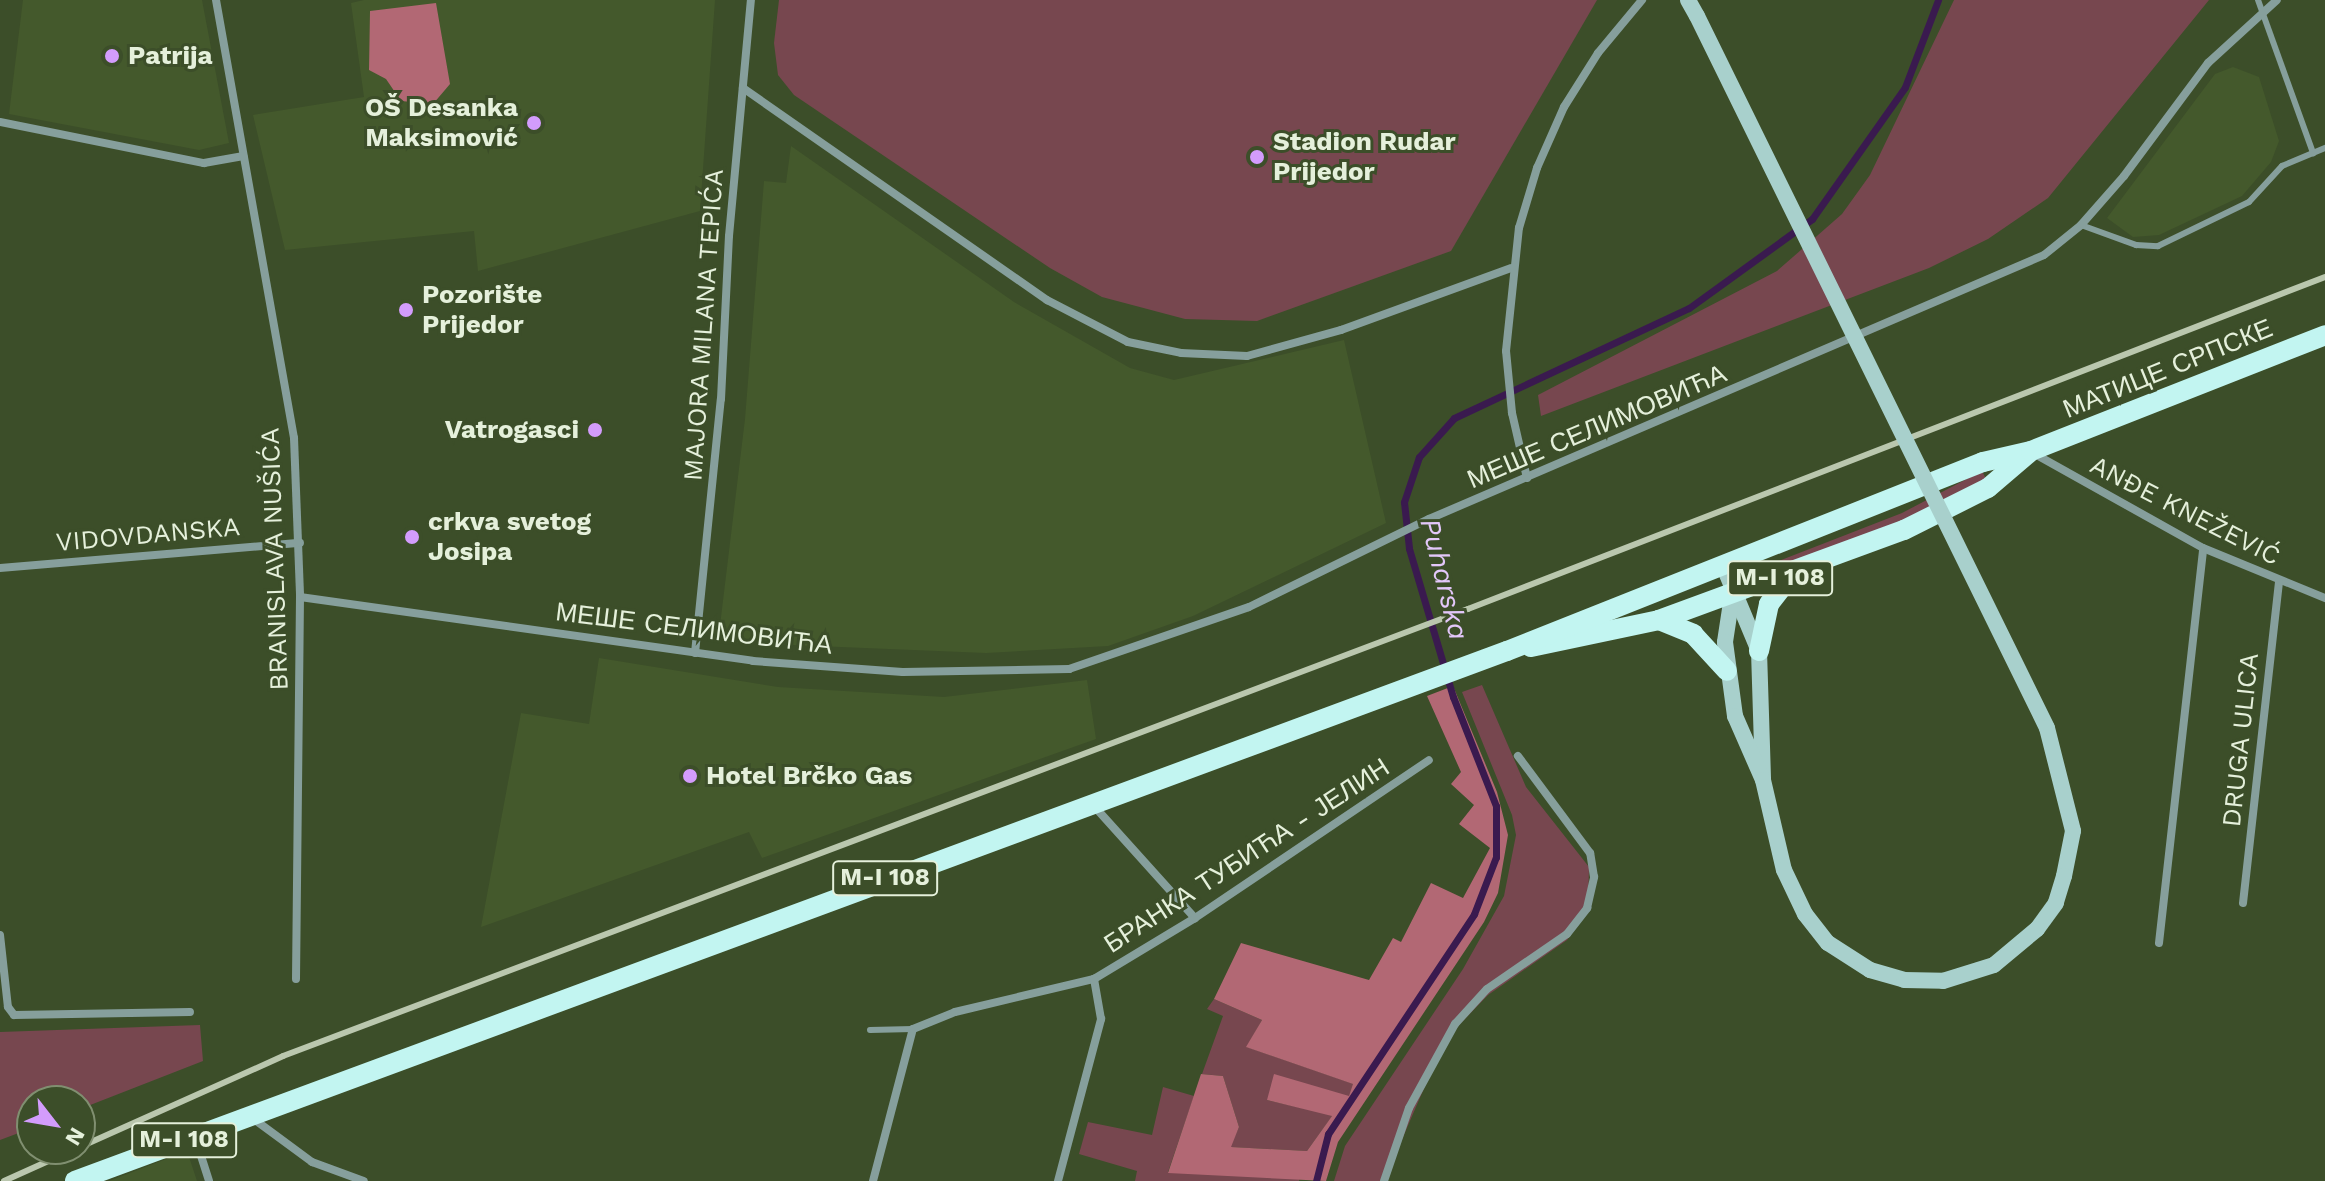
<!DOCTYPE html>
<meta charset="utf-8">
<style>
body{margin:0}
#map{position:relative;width:2325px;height:1181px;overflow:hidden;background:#3c4e29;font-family:"Work Sans",sans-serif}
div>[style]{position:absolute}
.built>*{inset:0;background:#44592c}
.green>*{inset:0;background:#77474f}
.forest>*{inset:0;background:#b26874}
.stream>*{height:7px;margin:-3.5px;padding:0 3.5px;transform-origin:3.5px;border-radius:3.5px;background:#3a1a4f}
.lane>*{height:6px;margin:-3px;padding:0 3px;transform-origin:3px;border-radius:3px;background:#869f9c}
.street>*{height:8px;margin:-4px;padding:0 4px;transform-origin:4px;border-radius:4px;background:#869f9c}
.secondary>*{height:16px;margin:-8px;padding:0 8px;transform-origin:8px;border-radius:8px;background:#a8d0cc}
.primary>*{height:20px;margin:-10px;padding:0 10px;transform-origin:10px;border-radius:10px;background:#c2f5f1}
.rail>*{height:6px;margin:-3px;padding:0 3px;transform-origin:3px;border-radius:3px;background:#bac7ae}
.secondary-bridge>*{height:16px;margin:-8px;padding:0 8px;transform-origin:8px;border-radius:8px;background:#a8d0cc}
.dots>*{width:22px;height:22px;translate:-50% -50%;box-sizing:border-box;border:4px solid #3c4e29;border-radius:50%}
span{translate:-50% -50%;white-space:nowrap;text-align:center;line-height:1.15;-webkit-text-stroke:6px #3c4e29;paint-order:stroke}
.shield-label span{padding:2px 6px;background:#3c4e29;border:2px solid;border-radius:6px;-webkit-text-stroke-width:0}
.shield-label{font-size:24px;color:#e5f0db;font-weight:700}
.poi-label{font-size:26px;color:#e5f0db;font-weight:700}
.left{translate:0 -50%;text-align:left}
.right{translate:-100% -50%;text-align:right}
.street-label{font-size:26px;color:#e5f0db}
.water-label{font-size:28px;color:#e3c7fa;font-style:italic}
.north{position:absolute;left:16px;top:1085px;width:80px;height:80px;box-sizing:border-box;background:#3c4e29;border:2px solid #808f70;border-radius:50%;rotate:121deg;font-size:22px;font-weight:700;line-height:32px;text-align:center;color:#e5f0db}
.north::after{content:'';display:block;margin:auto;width:28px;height:36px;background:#d39cfc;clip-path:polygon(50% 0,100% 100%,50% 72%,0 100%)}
</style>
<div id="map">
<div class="built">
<div style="clip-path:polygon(23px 0,202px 0,229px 143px,199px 150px,9px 114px)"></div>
<div style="clip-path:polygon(364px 0,715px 0,700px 211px,478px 271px,474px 231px,285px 250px,253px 115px,364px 97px,351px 3px)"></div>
<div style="clip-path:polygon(2233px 67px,2259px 77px,2279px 141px,2271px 162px,2242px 196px,2159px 235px,2133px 237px,2107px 218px,2215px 74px)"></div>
<div style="clip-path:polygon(791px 146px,1014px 302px,1130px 368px,1174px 380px,1344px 340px,1386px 523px,1193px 616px,1108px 646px,986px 653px,718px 642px,745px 419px,764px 181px,786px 183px)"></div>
<div style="clip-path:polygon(599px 658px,778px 687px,944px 697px,1087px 680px,1096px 739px,762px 858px,749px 832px,481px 927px,521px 713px,589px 724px)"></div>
<div style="clip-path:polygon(187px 1151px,197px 1181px,109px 1181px)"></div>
</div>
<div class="green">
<div style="clip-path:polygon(779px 0,1597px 0,1451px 251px,1257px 321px,1185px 319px,1102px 297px,1050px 268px,794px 95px,778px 75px,774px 43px)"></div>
<div style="clip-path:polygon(1954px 0,2209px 0,2048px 198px,1988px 239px,1929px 268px,1541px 416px,1538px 395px,1777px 271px,1842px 214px,1870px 175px)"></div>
<div style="clip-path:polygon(1982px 471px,1986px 479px,1931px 509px,1762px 579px,1758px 569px,1902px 513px)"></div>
<div style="clip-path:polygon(1482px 685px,1526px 787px,1589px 867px,1588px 912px,1567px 940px,1488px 995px,1460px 1024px,1441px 1049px,1384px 1181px,1334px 1181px,1345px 1146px,1463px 969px,1504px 896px,1516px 835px,1512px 815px,1462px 692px)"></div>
<div style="clip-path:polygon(1214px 999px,1262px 1020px,1247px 1047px,1354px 1084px,1349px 1097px,1267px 1100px,1333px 1115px,1307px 1151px,1230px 1147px,1239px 1127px,1223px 1076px,1202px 1074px,1223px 1016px,1207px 1009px)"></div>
<div style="clip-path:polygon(200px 1025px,203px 1061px,80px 1109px,80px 1101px,32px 1101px,32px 1128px,0 1140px,0 1032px)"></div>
<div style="clip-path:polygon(1163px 1087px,1194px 1096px,1168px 1172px,1300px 1177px,1299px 1181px,1135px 1181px,1137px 1171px,1079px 1154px,1088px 1122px,1152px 1135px)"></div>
</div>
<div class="forest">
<div style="clip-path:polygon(436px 3px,450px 84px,433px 104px,401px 101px,386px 79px,369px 70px,370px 11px)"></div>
<div style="clip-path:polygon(1453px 686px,1497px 792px,1508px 835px,1498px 893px,1484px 922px,1338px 1142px,1326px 1181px,1168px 1173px,1201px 1074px,1223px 1076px,1239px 1127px,1231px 1147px,1307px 1151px,1332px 1116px,1267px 1100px,1274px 1074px,1349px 1096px,1353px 1084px,1246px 1047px,1262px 1020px,1214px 999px,1241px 943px,1369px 980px,1393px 938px,1401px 942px,1431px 883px,1463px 898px,1490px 848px,1459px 824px,1474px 805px,1451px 784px,1461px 772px,1427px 696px)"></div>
</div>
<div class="stream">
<div style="left:1316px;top:1181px;width:49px;rotate:-75.7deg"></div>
<div style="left:1328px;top:1134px;width:264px;rotate:-56.4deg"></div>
<div style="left:1474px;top:914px;width:61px;rotate:-68.9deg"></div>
<div style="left:1496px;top:857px;width:51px;rotate:-90deg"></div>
<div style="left:1496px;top:806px;width:117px;rotate:-111.5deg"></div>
<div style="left:1453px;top:697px;width:155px;rotate:-106.5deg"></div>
<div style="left:1409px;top:548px;width:46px;rotate:-96.2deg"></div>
<div style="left:1404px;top:502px;width:47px;rotate:-71.6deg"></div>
<div style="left:1419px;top:457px;width:52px;rotate:-48.1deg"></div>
<div style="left:1454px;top:418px;width:259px;rotate:-25.1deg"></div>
<div style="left:1689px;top:308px;width:152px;rotate:-35.9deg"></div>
<div style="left:1812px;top:219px;width:161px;rotate:-54.8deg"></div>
<div style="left:1905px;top:87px;width:93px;rotate:-69.2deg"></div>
</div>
<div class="lane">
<div style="left:2258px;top:0;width:163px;rotate:70.2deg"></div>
<div style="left:2081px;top:225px;width:59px;rotate:20deg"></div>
<div style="left:2136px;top:245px;width:22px;rotate:3deg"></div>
<div style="left:2158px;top:246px;width:101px;rotate:-25.8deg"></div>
<div style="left:2249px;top:202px;width:49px;rotate:-47.5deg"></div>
<div style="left:2282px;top:166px;width:47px;rotate:-22.7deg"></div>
<div style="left:870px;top:1030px;width:43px;rotate:-1.3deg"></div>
</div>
<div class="street">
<div style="left:216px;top:0;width:445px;rotate:79.9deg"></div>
<div style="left:294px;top:438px;width:159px;rotate:87.8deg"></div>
<div style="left:300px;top:597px;width:382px;rotate:90.6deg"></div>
<div style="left:743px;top:88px;width:371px;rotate:34.9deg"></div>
<div style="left:1047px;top:300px;width:91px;rotate:27.4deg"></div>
<div style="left:1128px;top:342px;width:54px;rotate:11.7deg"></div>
<div style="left:1181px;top:353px;width:66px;rotate:2.6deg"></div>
<div style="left:1247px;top:356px;width:98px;rotate:-15.5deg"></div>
<div style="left:1341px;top:330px;width:181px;rotate:-20deg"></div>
<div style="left:0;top:122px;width:208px;rotate:11.4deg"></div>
<div style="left:204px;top:163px;width:40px;rotate:-10deg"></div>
<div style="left:2033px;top:453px;width:195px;rotate:29.2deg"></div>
<div style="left:2203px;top:548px;width:132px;rotate:22.3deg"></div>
<div style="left:1527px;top:478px;width:67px;rotate:-103deg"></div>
<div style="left:1512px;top:413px;width:62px;rotate:-95.5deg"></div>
<div style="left:1506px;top:351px;width:124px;rotate:-84deg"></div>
<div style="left:1519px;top:228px;width:63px;rotate:-73.3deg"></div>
<div style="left:1537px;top:168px;width:67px;rotate:-66.1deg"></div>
<div style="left:1564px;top:107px;width:64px;rotate:-57.8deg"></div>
<div style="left:1598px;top:53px;width:69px;rotate:-50.3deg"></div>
<div style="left:0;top:568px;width:301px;rotate:-4.8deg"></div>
<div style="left:300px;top:597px;width:457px;rotate:8deg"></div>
<div style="left:753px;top:661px;width:150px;rotate:4.2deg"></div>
<div style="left:903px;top:672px;width:166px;rotate:-1deg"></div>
<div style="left:1069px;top:669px;width:190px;rotate:-19deg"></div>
<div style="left:1249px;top:607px;width:200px;rotate:-26.1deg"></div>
<div style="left:1429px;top:519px;width:669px;rotate:-23.23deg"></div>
<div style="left:2044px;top:255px;width:48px;rotate:-39deg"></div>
<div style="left:2081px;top:225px;width:65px;rotate:-48.7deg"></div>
<div style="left:2124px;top:176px;width:141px;rotate:-53.4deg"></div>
<div style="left:2208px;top:63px;width:93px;rotate:-42.4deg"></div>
<div style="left:695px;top:653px;width:255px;rotate:-84.2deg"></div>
<div style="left:721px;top:399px;width:163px;rotate:-87.2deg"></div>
<div style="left:729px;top:236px;width:237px;rotate:-84.7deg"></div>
<div style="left:1094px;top:806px;width:151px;rotate:48deg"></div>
<div style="left:2243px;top:903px;width:323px;rotate:-83.6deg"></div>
<div style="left:0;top:935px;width:72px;rotate:83.7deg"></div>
<div style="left:8px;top:1007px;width:10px;rotate:53deg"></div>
<div style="left:14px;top:1015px;width:176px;rotate:-1deg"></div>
<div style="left:2159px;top:943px;width:397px;rotate:-83.6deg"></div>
<div style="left:251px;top:1117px;width:76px;rotate:36.4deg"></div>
<div style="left:312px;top:1162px;width:55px;rotate:20.1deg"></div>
<div style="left:195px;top:1137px;width:46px;rotate:72.3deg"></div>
<div style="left:873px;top:1181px;width:157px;rotate:-75.3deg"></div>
<div style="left:913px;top:1029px;width:45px;rotate:-22deg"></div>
<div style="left:955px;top:1012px;width:143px;rotate:-13.4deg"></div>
<div style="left:1094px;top:979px;width:118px;rotate:-31.1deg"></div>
<div style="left:1195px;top:918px;width:282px;rotate:-34deg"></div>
<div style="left:1058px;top:1181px;width:168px;rotate:-75.1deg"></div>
<div style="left:1101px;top:1019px;width:41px;rotate:-99.9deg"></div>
<div style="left:1384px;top:1181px;width:77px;rotate:-71.1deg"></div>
<div style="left:1409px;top:1108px;width:96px;rotate:-61.3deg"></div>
<div style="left:1455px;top:1024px;width:47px;rotate:-47.6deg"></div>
<div style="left:1487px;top:989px;width:97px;rotate:-34.5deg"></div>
<div style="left:1567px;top:934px;width:33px;rotate:-52deg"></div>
<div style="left:1587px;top:908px;width:32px;rotate:-77deg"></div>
<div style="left:1594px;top:877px;width:24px;rotate:-99deg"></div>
<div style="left:1590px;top:853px;width:121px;rotate:-126.6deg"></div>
</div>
<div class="secondary">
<div style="left:1688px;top:0;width:18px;rotate:61deg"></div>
<div style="left:1723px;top:565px;width:93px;rotate:67.3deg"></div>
<div style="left:1759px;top:651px;width:127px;rotate:88.2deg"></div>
<div style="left:1732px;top:596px;width:47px;rotate:98.7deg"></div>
<div style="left:1725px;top:642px;width:75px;rotate:82.3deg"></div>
<div style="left:1735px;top:716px;width:70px;rotate:66.4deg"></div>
<div style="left:1763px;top:780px;width:92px;rotate:76.9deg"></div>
<div style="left:1784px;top:870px;width:49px;rotate:64.5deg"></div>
<div style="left:1805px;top:914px;width:37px;rotate:52deg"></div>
<div style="left:1828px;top:943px;width:50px;rotate:32.7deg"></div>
<div style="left:1870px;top:970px;width:35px;rotate:16deg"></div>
<div style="left:1904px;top:980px;width:39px;rotate:1deg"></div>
<div style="left:1943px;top:981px;width:53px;rotate:-17.4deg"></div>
</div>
<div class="primary">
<div style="left:1659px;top:620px;width:37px;rotate:22deg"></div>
<div style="left:1693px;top:634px;width:50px;rotate:47.4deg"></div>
<div style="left:1531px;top:647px;width:131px;rotate:-11.9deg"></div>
<div style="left:1659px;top:620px;width:261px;rotate:-20.2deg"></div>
<div style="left:1904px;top:530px;width:94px;rotate:-26.6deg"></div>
<div style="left:1988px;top:488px;width:54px;rotate:-40.5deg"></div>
<div style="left:1759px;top:651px;width:48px;rotate:-78deg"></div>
<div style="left:1769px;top:604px;width:36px;rotate:-52deg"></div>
<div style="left:75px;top:1181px;width:1527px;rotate:-20.31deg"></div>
<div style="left:1507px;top:651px;width:512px;rotate:-21.66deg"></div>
<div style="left:1983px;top:462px;width:49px;rotate:-12.9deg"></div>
<div style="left:2031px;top:451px;width:316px;rotate:-21.5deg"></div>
</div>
<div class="rail">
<div style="left:80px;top:1147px;width:222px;rotate:-24.1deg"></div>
<div style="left:283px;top:1056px;width:1267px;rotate:-20.67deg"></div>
<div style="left:1468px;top:609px;width:919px;rotate:-21.18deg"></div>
<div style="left:4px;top:1181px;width:78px;rotate:-24.3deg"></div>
</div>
<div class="secondary-bridge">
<div style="left:1697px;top:16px;width:793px;rotate:63.82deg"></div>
<div style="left:2047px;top:728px;width:106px;rotate:75.8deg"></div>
<div style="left:2073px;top:831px;width:46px;rotate:101.3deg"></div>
<div style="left:2064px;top:876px;width:28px;rotate:107deg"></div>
<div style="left:2056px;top:903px;width:32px;rotate:126deg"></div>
<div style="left:2037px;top:929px;width:56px;rotate:140.1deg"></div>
</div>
<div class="dots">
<div style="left:112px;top:56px;background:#d39cfc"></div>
<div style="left:534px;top:123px;background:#d39cfc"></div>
<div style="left:1257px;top:157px;background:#d39cfc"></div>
<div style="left:406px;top:310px;background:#d39cfc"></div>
<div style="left:595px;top:430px;background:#d39cfc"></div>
<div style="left:412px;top:537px;background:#d39cfc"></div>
<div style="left:690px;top:776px;background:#d39cfc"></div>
</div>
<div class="shield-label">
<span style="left:1780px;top:578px">M-I 108</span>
<span style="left:885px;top:878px">M-I 108</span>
<span style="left:184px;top:1140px">M-I 108</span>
</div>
<div class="poi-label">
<span class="left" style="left:128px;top:56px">Patrija</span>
<span class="right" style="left:518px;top:123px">OŠ Desanka<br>Maksimović</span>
<span class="left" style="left:1273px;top:157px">Stadion Rudar<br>Prijedor</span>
<span class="left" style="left:422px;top:310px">Pozorište<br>Prijedor</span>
<span class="right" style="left:579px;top:430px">Vatrogasci</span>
<span class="left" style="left:428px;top:537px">crkva svetog<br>Josipa</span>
<span class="left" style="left:706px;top:776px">Hotel Brčko Gas</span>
</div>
<div class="street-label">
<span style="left:704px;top:325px;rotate:-86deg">MAJORA MILANA TEPIĆA</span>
<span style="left:2168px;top:369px;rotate:-22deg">МАТИЦЕ СРПСКЕ</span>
<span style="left:1597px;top:427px;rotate:-23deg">МЕШЕ СЕЛИМОВИЋА</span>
<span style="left:2185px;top:511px;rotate:27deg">ANĐE KNEŽEVIĆ</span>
<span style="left:148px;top:535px;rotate:-5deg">VIDOVDANSKA</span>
<span style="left:275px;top:559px;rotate:-92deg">BRANISLAVA NUŠIĆA</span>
<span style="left:694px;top:629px;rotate:7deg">МЕШЕ СЕЛИМОВИЋА</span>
<span style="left:2241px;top:740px;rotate:-84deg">DRUGA ULICA</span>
<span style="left:1247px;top:856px;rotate:-33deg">БРАНКА ТУБИЋА - ЈЕЛИН</span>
</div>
<div class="water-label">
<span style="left:1444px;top:579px;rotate:76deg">Puharska</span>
</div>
<div class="north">N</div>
</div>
